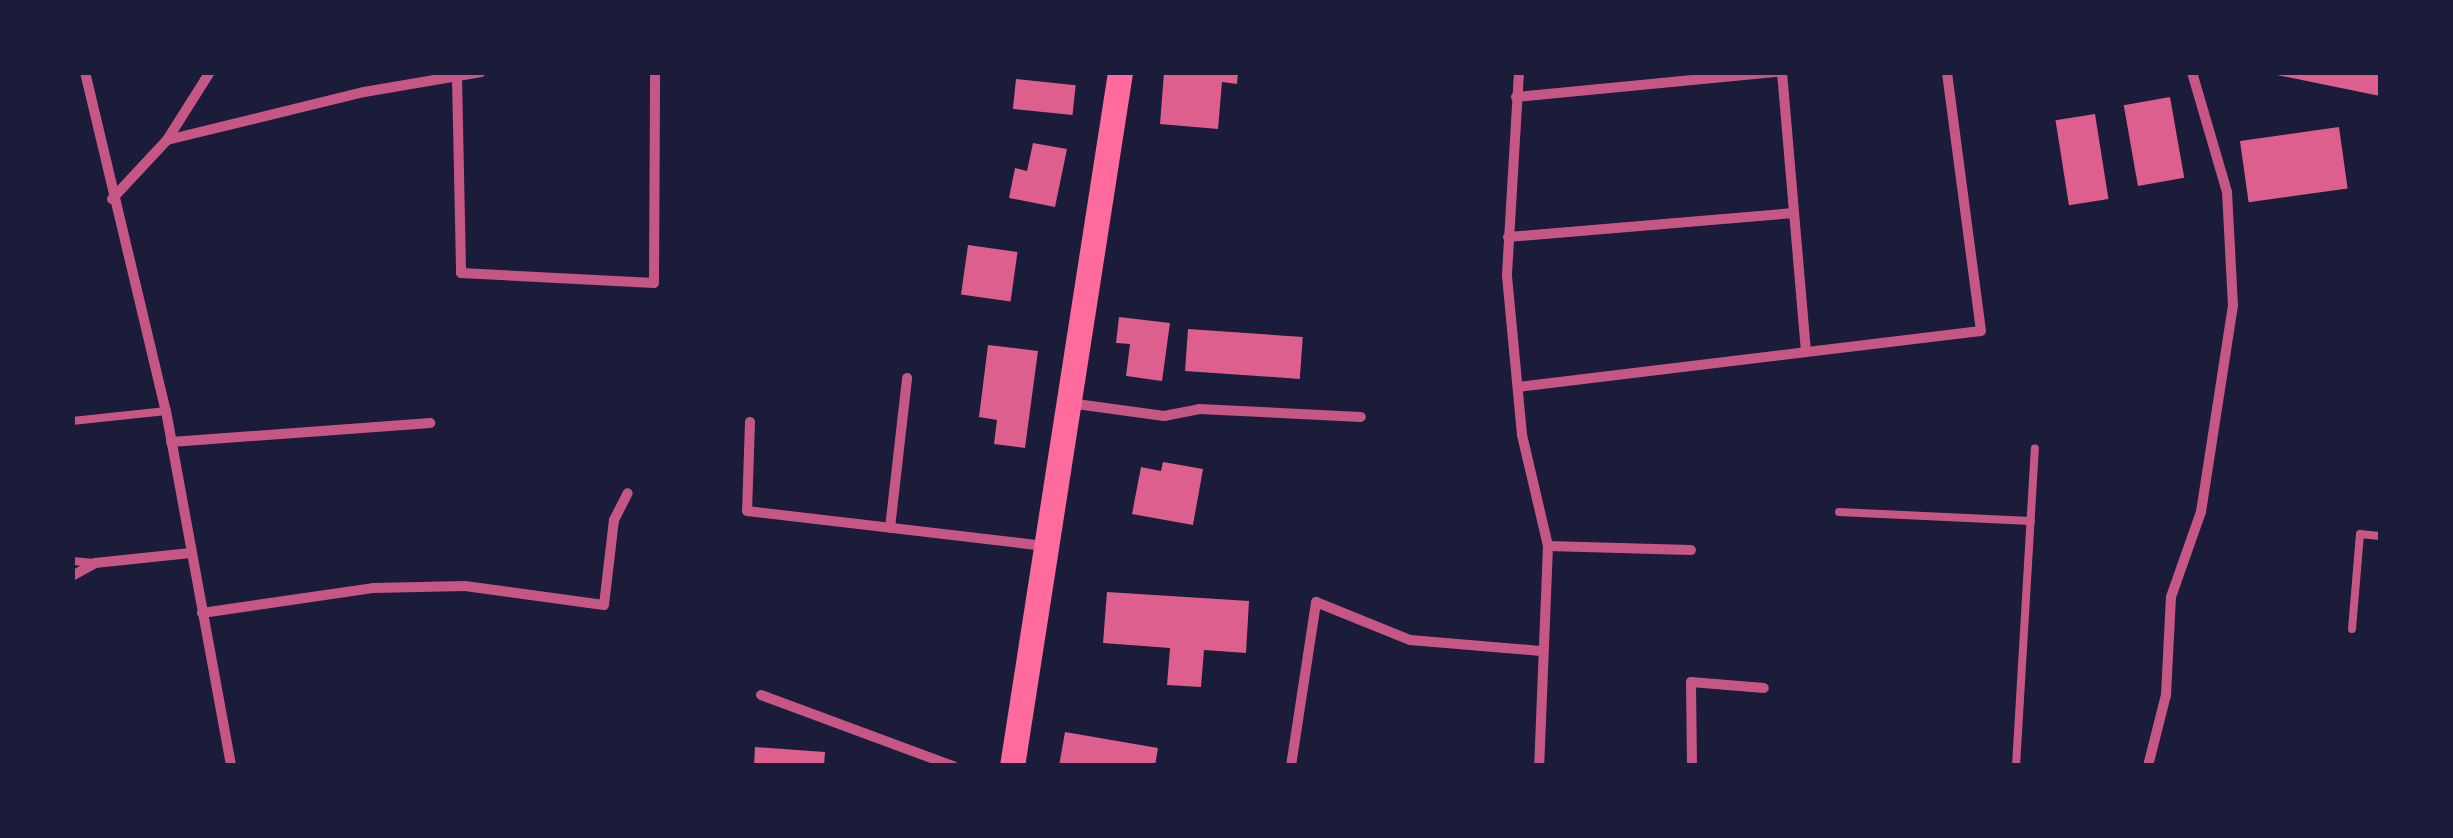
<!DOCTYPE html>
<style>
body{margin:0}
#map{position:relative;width:2453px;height:838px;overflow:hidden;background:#1b1b3a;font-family:Barlow,sans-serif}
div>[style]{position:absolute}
.building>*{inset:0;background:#dd5f8e;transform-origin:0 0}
.service>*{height:8px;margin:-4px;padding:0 4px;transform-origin:4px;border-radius:4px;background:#c65784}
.minor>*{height:10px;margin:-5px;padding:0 5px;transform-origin:5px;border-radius:5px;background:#c65784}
.trunk>*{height:25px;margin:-12.5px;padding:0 12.5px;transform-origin:12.5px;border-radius:12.5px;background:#ff6b9d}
span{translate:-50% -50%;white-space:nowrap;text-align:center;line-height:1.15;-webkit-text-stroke:8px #1b1b3a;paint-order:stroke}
.frame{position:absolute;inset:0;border:75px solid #1b1b3a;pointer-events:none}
</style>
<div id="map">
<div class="building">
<div style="clip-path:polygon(1164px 72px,1238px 72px,1237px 84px,1222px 82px,1218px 129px,1160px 124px)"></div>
<div style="clip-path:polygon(2380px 72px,2380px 96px,2272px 74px,2272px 72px)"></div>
<div style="left:1016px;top:79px;width:60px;height:30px;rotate:6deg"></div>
<div style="left:2170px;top:97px;width:82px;height:47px;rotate:80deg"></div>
<div style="left:2095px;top:114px;width:86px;height:40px;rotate:81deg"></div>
<div style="left:2339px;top:127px;width:62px;height:100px;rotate:82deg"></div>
<div style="clip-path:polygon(1033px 143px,1067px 149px,1055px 207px,1009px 198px,1015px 168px,1027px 171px)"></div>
<div style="left:968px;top:245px;width:50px;height:50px;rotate:8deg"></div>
<div style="clip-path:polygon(1119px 317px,1170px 323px,1162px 381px,1126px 376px,1130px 344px,1116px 343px)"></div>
<div style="left:1188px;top:329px;width:115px;height:42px;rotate:4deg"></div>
<div style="clip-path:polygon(988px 345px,1038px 351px,1025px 448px,994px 444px,997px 420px,979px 417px)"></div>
<div style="clip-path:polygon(1163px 462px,1203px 469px,1193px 525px,1132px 514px,1141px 467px,1161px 471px)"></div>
<div style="clip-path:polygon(1107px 592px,1249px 601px,1246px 653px,1204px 650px,1201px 687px,1167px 685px,1170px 648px,1103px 643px)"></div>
<div style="clip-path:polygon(1065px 732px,1158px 748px,1155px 766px,1059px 766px)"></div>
<div style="clip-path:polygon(755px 747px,825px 752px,824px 766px,754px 766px)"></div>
</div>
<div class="service">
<div style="left:72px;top:421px;width:95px;rotate:-6.1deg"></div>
<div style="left:1839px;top:512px;width:192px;rotate:2.7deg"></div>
<div style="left:72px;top:561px;width:23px;rotate:5deg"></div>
<div style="left:2352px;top:629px;width:95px;rotate:-85.2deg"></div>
<div style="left:2360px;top:534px;width:20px;rotate:6deg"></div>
<div style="left:2016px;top:766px;width:318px;rotate:-86.6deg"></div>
</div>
<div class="minor">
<div style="left:85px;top:72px;width:349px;rotate:76.6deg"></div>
<div style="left:166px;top:411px;width:361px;rotate:79.6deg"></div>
<div style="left:1519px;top:72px;width:204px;rotate:93.4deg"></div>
<div style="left:1507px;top:276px;width:160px;rotate:84.6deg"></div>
<div style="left:1522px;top:435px;width:114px;rotate:76.8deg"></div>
<div style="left:1548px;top:546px;width:220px;rotate:92.3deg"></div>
<div style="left:1782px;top:72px;width:281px;rotate:85.1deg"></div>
<div style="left:457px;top:77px;width:196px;rotate:88.8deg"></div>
<div style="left:461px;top:273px;width:193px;rotate:3deg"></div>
<div style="left:654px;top:283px;width:211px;rotate:-89.7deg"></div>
<div style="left:1516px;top:97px;width:263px;rotate:-5.5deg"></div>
<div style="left:167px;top:140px;width:203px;rotate:-13.7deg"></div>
<div style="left:364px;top:92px;width:119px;rotate:-9.7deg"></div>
<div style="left:112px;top:199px;width:81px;rotate:-47deg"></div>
<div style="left:167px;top:140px;width:80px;rotate:-57.7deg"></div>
<div style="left:1508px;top:237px;width:287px;rotate:-4.8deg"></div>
<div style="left:1518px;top:387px;width:466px;rotate:-6.9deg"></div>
<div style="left:1981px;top:331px;width:261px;rotate:-97.5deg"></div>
<div style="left:1069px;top:403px;width:96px;rotate:7.8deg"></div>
<div style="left:1164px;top:416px;width:36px;rotate:-11deg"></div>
<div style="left:1199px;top:409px;width:162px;rotate:2.8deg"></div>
<div style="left:750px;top:422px;width:89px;rotate:91.9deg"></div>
<div style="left:747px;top:511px;width:299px;rotate:6.7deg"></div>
<div style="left:171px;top:442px;width:260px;rotate:-4.2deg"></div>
<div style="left:890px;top:528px;width:151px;rotate:-83.5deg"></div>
<div style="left:1548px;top:546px;width:143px;rotate:1.6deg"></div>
<div style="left:72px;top:576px;width:26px;rotate:-29deg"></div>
<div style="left:95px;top:563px;width:96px;rotate:-6deg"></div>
<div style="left:202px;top:613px;width:174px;rotate:-8.3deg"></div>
<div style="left:374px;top:588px;width:91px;rotate:-1.3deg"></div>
<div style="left:465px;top:586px;width:140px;rotate:7.8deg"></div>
<div style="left:604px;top:605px;width:86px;rotate:-83.3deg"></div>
<div style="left:614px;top:520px;width:30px;rotate:-63deg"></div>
<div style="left:761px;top:695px;width:205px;rotate:20.3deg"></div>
<div style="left:1291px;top:766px;width:166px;rotate:-81.3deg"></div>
<div style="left:1316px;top:602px;width:101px;rotate:22deg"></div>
<div style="left:1410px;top:640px;width:131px;rotate:4.8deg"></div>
<div style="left:1692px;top:766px;width:84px;rotate:-90.7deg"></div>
<div style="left:1691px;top:682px;width:73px;rotate:4.7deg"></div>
<div style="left:2148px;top:766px;width:73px;rotate:-75.8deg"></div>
<div style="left:2166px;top:695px;width:98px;rotate:-87.1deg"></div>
<div style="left:2171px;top:597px;width:90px;rotate:-70.6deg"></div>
<div style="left:2201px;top:512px;width:208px;rotate:-81.2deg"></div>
<div style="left:2233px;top:306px;width:114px;rotate:-93deg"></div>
<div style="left:2227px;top:192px;width:125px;rotate:-106.3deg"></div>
</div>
<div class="trunk">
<div style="left:1012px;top:766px;width:702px;rotate:-81.15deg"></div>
</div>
<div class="frame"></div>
</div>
